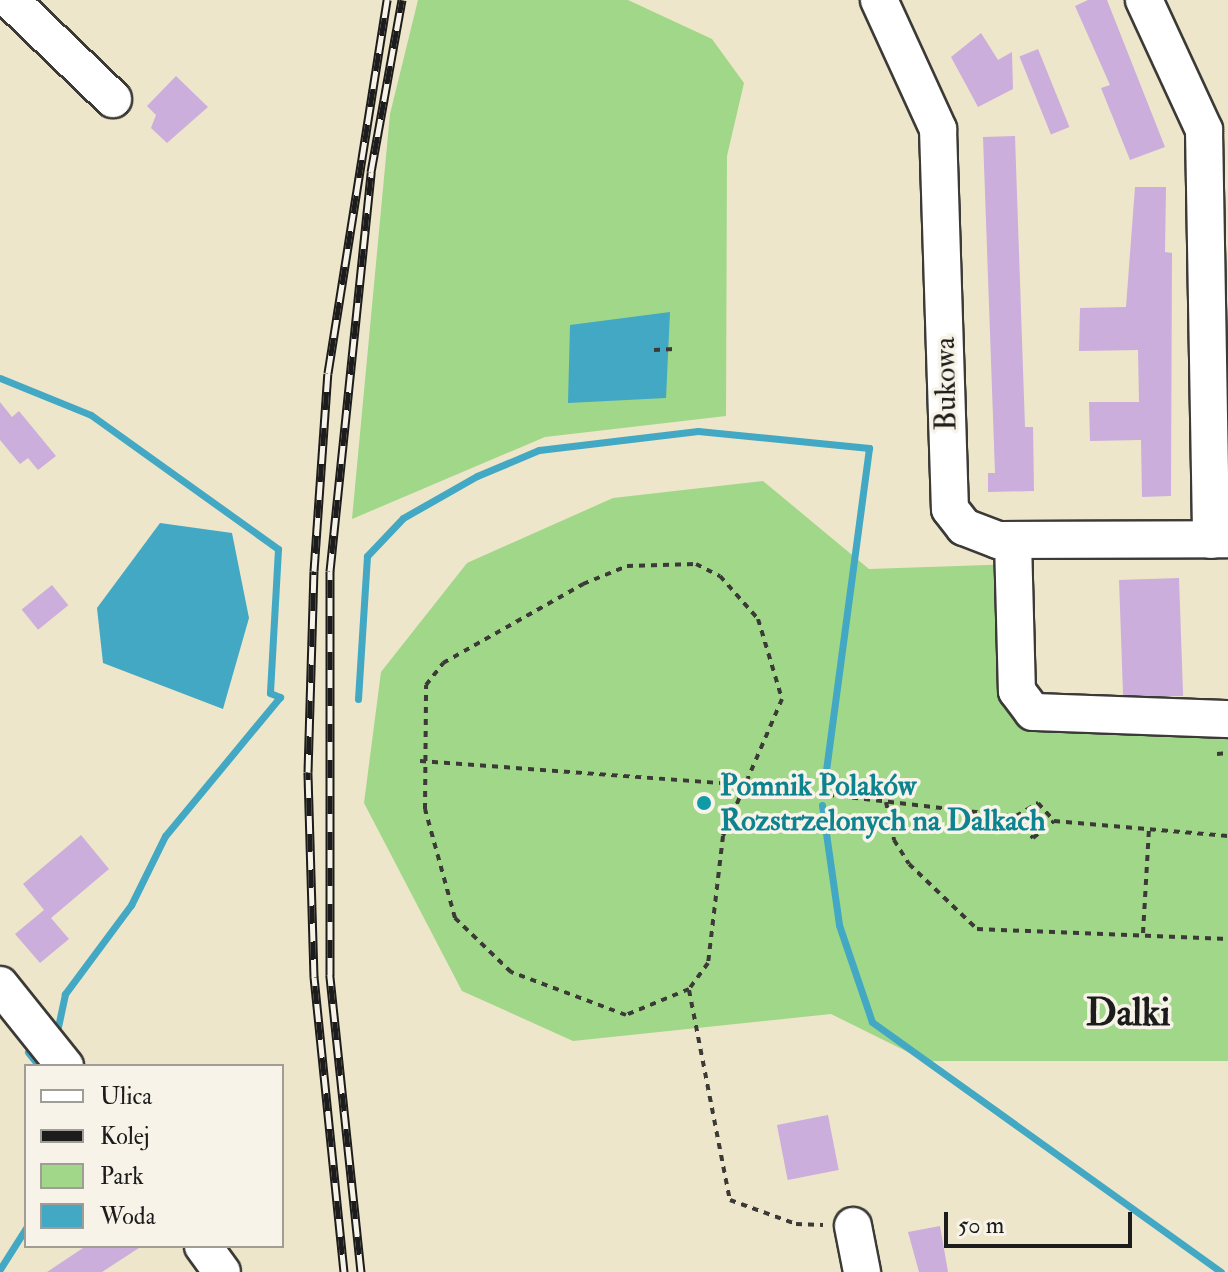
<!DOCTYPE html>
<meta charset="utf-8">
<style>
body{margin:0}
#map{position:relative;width:1228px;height:1272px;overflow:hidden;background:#ede6ca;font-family:"IM FELL Double Pica",serif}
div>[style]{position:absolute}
.green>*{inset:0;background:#a0d789}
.water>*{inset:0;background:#43a8c3}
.stream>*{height:7px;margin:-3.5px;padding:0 3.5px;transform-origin:3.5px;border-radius:3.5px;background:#43a8c3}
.building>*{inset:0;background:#cbaedb;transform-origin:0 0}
.path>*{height:4px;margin-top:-2px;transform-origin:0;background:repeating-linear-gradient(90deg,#3b3a36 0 6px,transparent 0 12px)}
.roads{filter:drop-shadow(2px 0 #3b3a36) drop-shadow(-2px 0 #3b3a36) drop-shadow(0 2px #3b3a36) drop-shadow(0 -2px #3b3a36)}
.minor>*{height:36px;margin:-18px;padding:0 18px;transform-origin:18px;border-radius:18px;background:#fff}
.rail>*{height:9px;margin-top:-4.5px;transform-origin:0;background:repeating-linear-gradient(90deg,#f7f3e8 0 18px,#1c1c1c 0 36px);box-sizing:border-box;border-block:2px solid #1c1c1c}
.dots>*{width:22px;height:22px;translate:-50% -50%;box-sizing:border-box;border:4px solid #f7f3e8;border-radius:50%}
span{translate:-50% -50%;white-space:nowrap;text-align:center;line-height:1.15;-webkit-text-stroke:7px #f7f3e8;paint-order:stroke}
.street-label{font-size:30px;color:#1c1c1c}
.culture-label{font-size:30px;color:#0d838f;font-weight:700}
.left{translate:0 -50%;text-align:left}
.district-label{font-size:38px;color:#1c1c1c;font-weight:700}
.legend{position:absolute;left:24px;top:1064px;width:260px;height:184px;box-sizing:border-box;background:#f7f3e8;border:2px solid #9f9d96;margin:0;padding:10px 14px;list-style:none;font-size:24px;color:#1c1c1c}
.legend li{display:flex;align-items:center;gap:16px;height:40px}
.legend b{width:40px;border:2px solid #9f9d96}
.scale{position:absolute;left:944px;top:1212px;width:188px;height:36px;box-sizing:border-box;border:4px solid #1c1c1c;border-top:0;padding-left:10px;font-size:24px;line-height:28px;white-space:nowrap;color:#1c1c1c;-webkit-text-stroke:6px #f7f3e8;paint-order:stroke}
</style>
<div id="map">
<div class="green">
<div style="clip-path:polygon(418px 0,628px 0,712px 39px,744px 83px,727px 156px,726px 416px,545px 437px,352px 519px,390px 114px)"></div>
<div style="clip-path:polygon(763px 481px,869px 569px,1017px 564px,1017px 691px,1228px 719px,1228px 1061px,926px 1061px,831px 1014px,573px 1041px,462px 991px,364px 803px,381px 672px,467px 563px,613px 498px)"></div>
</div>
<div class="water">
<div style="clip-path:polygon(670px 312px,666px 398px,568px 403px,570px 325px)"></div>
<div style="clip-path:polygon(160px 523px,232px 533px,249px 618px,223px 709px,103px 663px,97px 608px)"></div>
</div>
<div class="stream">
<div style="left:0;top:378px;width:98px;rotate:22.1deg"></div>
<div style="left:91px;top:415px;width:230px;rotate:35.6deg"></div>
<div style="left:278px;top:549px;width:144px;rotate:93.2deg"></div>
<div style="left:270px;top:693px;width:11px;rotate:22deg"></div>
<div style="left:280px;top:697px;width:180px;rotate:129.6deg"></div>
<div style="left:165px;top:836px;width:77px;rotate:116.2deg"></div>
<div style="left:131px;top:905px;width:111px;rotate:126.6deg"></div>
<div style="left:65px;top:994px;width:35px;rotate:102deg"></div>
<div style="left:358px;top:699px;width:143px;rotate:-86.4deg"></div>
<div style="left:367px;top:556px;width:52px;rotate:-46.5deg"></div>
<div style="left:403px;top:518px;width:85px;rotate:-29.6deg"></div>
<div style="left:477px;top:476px;width:67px;rotate:-22.8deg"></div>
<div style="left:539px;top:450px;width:160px;rotate:-6.8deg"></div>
<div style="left:698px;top:431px;width:172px;rotate:5.7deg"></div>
<div style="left:869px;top:448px;width:346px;rotate:97.6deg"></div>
<div style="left:822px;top:805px;width:121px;rotate:81.9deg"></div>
<div style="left:839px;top:925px;width:102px;rotate:71.2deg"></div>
<div style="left:872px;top:1022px;width:429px;rotate:35.6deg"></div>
<div style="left:28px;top:1052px;width:18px;rotate:52deg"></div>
<div style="left:0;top:1269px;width:49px;rotate:-57.6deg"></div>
</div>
<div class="building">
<div style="clip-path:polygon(1088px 0,1107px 0,1165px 147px,1130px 160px,1101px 88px,1110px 85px,1075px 6px)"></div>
<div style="clip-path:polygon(981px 33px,998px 60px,1012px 52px,1013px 89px,978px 107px,951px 57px)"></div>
<div style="left:1038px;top:49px;width:84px;height:20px;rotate:68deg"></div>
<div style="clip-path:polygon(176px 76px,208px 107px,167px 143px,151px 128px,156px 115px,147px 106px)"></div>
<div style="clip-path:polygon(1015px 136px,1025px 427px,1033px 427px,1034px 491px,988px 492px,988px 473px,995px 473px,983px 137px)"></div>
<div style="clip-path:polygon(1135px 187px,1166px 187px,1165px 252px,1172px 253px,1171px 496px,1142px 497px,1141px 440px,1090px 441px,1089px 402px,1139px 402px,1138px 350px,1079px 351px,1080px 308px,1126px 307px)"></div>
<div style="clip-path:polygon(0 402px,12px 417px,19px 411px,56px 456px,38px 470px,28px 458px,20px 464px,0 440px)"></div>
<div style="left:1179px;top:578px;width:118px;height:60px;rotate:88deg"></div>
<div style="left:52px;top:585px;width:26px;height:39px;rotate:51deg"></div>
<div style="clip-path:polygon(81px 835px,109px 869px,51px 918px,69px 939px,40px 963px,15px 934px,44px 910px,23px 884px)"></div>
<div style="left:828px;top:1115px;width:56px;height:52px;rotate:79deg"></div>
<div style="clip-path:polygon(940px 1226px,948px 1272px,919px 1272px,908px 1232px)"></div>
<div style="clip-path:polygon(86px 1246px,142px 1246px,102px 1272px,47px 1272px)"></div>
</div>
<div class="path">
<div style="left:654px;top:350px;width:20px;rotate:-3deg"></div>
<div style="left:696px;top:564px;width:27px;rotate:27deg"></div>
<div style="left:720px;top:576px;width:57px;rotate:48.5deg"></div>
<div style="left:758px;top:619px;width:84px;rotate:73.3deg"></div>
<div style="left:782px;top:699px;width:149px;rotate:113.3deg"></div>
<div style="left:723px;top:836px;width:128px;rotate:96.7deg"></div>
<div style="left:708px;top:963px;width:32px;rotate:126deg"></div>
<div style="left:689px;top:989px;width:68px;rotate:157.6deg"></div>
<div style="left:626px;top:1015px;width:123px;rotate:-159.5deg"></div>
<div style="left:511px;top:972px;width:78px;rotate:-136deg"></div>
<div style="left:455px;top:918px;width:113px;rotate:-105.4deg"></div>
<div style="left:425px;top:809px;width:124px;rotate:-89.5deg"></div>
<div style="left:426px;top:685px;width:28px;rotate:-52deg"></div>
<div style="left:443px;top:663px;width:161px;rotate:-29.4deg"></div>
<div style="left:583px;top:584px;width:48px;rotate:-22.2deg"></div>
<div style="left:627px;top:566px;width:69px;rotate:-1.7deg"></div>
<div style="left:1217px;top:754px;width:11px;rotate:-5deg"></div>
<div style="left:420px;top:761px;width:326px;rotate:4.2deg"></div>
<div style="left:745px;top:785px;width:273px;rotate:6.7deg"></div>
<div style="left:1016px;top:817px;width:27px;rotate:51deg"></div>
<div style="left:1033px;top:838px;width:27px;rotate:-39deg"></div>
<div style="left:1054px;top:821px;width:175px;rotate:4.9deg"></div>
<div style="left:886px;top:802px;width:39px;rotate:78deg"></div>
<div style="left:894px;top:840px;width:28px;rotate:58deg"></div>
<div style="left:909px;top:864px;width:94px;rotate:43.7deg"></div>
<div style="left:977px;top:929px;width:251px;rotate:2.3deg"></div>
<div style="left:1016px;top:816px;width:26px;rotate:-31deg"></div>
<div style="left:1038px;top:803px;width:24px;rotate:48deg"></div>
<div style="left:1143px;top:933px;width:104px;rotate:-86.7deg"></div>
<div style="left:689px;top:990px;width:214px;rotate:79deg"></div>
<div style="left:730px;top:1200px;width:70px;rotate:20deg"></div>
<div style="left:796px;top:1224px;width:27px;rotate:2deg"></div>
</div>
<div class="roads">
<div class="minor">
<div style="left:10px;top:0;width:143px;rotate:43.9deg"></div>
<div style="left:879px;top:0;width:142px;rotate:65.4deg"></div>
<div style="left:938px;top:129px;width:380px;rotate:88.2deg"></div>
<div style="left:950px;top:509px;width:23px;rotate:52deg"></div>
<div style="left:964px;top:527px;width:36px;rotate:21deg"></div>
<div style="left:998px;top:540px;width:230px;rotate:-0.2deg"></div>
<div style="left:1144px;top:0;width:143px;rotate:65.2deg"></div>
<div style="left:1204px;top:130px;width:410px;rotate:89deg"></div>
<div style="left:1013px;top:541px;width:150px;rotate:88.5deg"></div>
<div style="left:1017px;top:691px;width:26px;rotate:53deg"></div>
<div style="left:1033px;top:712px;width:195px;rotate:2.1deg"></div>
<div style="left:0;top:985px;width:104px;rotate:51.3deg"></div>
<div style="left:853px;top:1226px;width:47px;rotate:78.9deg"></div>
<div style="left:203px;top:1246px;width:32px;rotate:54deg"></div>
</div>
</div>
<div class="rail">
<div style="left:344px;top:1272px;width:297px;rotate:-95.8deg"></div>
<div style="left:314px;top:977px;width:205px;rotate:-91.7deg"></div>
<div style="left:308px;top:772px;width:201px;rotate:-88.3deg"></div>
<div style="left:314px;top:571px;width:198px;rotate:-86deg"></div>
<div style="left:328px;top:373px;width:378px;rotate:-81deg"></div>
<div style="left:361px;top:1272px;width:299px;rotate:-96deg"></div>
<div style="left:330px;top:975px;width:404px;rotate:-90deg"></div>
<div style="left:330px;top:571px;width:401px;rotate:-84.1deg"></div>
<div style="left:371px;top:172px;width:175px;rotate:-79.8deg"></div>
</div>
<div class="dots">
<div style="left:704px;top:803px;background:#0f9aa8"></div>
</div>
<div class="street-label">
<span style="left:946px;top:384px;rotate:-91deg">Bukowa</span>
</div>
<div class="culture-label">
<span class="left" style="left:720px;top:803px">Pomnik Polaków<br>Rozstrzelonych na Dalkach</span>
</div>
<div class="district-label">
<span style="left:1128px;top:1014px">Dalki</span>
</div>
<ul class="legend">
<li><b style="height:10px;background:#fff"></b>Ulica</li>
<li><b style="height:10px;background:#1c1c1c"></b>Kolej</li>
<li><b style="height:22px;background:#a0d789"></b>Park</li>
<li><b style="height:22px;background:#43a8c3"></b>Woda</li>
</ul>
<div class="scale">50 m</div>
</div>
